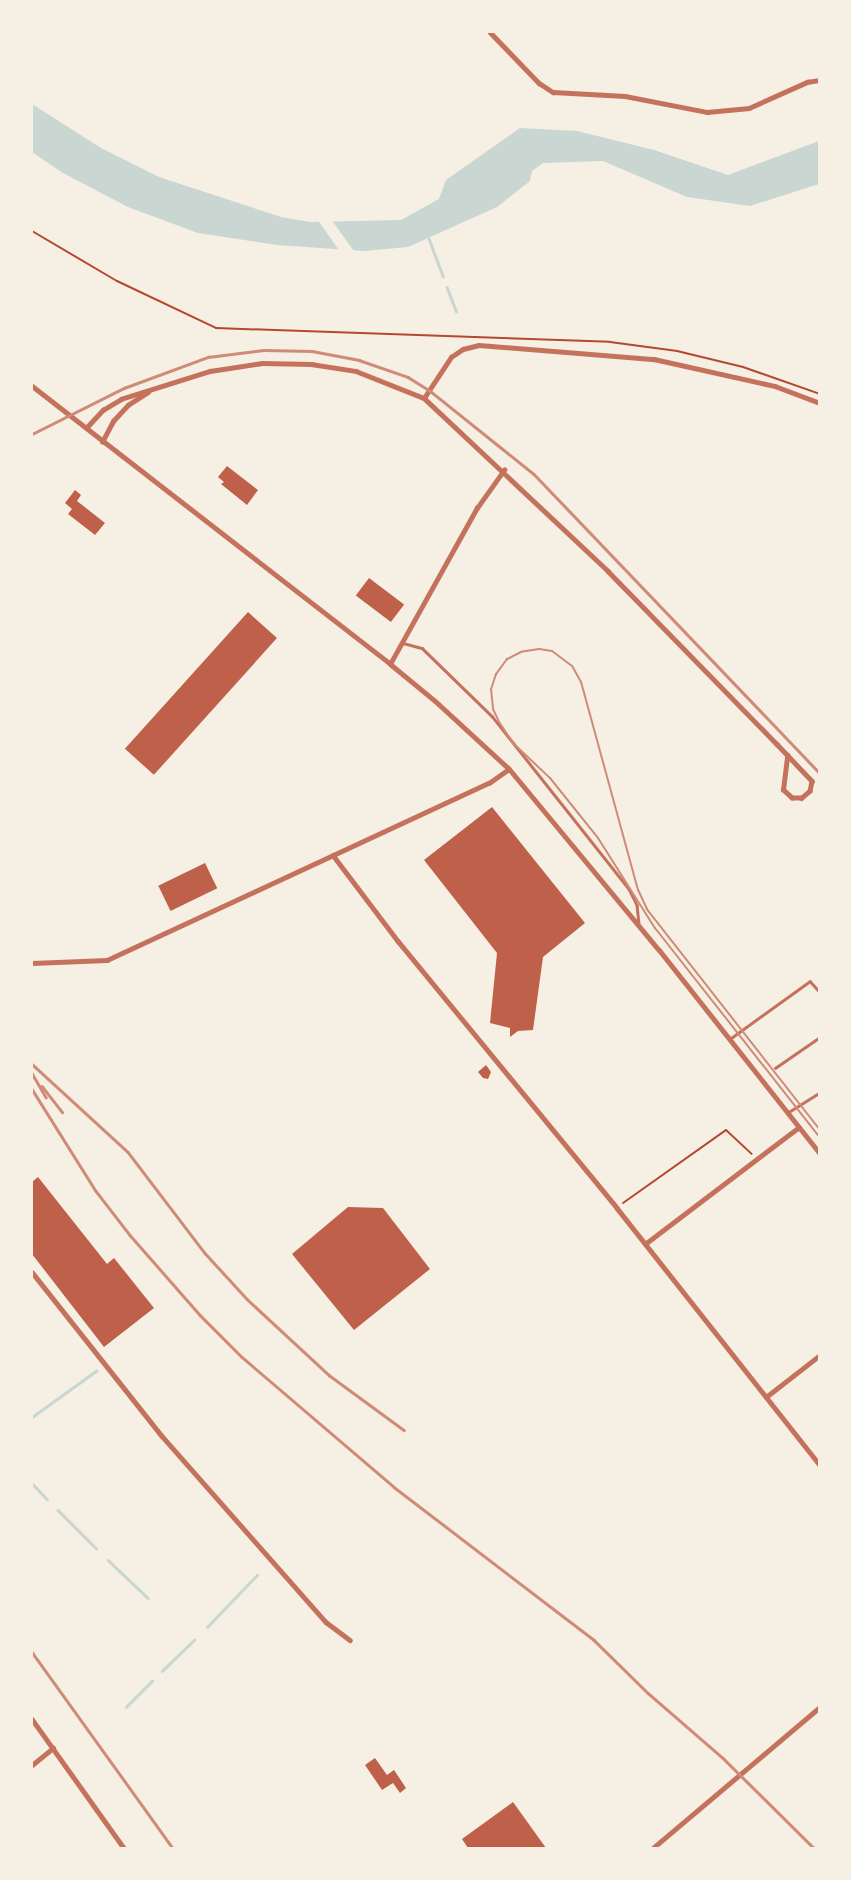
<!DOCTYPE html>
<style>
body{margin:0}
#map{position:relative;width:851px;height:1880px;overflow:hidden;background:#f6efe4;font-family:"Sofia Sans Condensed",sans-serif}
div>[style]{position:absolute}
.water>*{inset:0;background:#c9d6d2}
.pier>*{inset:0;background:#f6efe4}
.stream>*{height:2.5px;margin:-1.25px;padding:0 1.25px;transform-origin:1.25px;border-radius:1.25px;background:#c9d6d2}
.building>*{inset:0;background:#bf614a;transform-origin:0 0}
.path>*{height:2px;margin:-1px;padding:0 1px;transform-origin:1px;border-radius:1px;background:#b5482f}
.service>*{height:2.5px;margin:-1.25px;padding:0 1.25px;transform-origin:1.25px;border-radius:1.25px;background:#c5725c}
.minor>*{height:4.5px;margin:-2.25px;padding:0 2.25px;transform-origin:2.25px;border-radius:2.25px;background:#c5725c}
.tertiary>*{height:5px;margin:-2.5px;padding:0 2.5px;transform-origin:2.5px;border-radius:2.5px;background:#c5725c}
.tram>*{height:2px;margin:-1px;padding:0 1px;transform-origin:1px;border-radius:1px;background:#cf8b77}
.rail>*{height:2.5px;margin:-1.25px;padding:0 1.25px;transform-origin:1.25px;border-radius:1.25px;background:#cf8b77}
span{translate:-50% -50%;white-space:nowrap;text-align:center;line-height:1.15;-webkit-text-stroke:6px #f6efe4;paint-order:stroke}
.frame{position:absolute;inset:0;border:33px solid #f6efe4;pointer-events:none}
</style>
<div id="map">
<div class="water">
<div style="clip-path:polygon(32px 104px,101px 148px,159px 177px,281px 217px,310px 222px,401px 220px,439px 199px,446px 180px,520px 128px,577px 131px,654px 150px,728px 175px,819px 141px,819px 184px,750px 206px,687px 197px,603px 161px,543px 163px,532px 171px,530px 181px,497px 207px,408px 247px,364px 251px,277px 245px,198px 233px,128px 207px,63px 173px,32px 152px)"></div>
</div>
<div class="pier">
<div style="clip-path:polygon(317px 219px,331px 219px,356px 254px,341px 253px)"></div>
</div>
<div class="stream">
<div style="left:428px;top:236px;width:43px;rotate:69.4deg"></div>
<div style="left:447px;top:287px;width:26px;rotate:69deg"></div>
<div style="left:32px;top:1417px;width:79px;rotate:-35.7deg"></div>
<div style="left:32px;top:1483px;width:22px;rotate:47deg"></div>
<div style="left:58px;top:1510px;width:54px;rotate:45deg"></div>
<div style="left:108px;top:1560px;width:55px;rotate:43.5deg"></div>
<div style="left:207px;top:1627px;width:72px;rotate:-46.1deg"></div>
<div style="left:162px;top:1671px;width:45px;rotate:-44.1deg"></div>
<div style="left:126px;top:1707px;width:37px;rotate:-45deg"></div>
</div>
<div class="building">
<div style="clip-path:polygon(227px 466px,258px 490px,247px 505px,221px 484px,224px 482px,218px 477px)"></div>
<div style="clip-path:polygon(75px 490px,81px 495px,77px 501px,105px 523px,95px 535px,68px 514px,72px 509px,65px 503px)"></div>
<div style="left:369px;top:578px;width:44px;height:22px;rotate:37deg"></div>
<div style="left:248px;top:612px;width:39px;height:184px;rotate:42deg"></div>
<div style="clip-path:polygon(492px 807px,585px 923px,543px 957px,533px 1030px,518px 1031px,510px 1037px,510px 1028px,490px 1023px,497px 953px,424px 860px)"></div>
<div style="left:205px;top:863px;width:28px;height:52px;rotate:64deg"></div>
<div style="clip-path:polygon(486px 1065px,491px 1072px,488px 1079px,483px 1078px,478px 1072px)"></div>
<div style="clip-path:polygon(38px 1177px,107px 1264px,114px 1258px,154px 1308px,104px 1347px,32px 1254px,32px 1182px)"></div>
<div style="clip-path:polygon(348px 1207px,383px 1208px,430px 1269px,354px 1330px,292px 1254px)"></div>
<div style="clip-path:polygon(375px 1758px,387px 1775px,394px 1770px,406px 1788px,400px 1793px,393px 1783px,382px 1790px,365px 1765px)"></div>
<div style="clip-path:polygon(513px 1802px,546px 1848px,468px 1848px,462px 1839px)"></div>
</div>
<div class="path">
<div style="left:32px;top:231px;width:99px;rotate:30.5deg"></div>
<div style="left:117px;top:281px;width:110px;rotate:25.4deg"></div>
<div style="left:216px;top:328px;width:394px;rotate:2deg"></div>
<div style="left:610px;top:342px;width:68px;rotate:7.7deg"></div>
<div style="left:677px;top:351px;width:68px;rotate:13.6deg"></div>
<div style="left:743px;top:367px;width:82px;rotate:19.3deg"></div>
<div style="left:623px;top:1203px;width:126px;rotate:-35.3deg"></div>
<div style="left:726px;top:1130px;width:35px;rotate:43deg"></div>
</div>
<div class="service">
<div style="left:403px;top:643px;width:20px;rotate:15deg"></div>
<div style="left:422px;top:648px;width:98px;rotate:44.2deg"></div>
<div style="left:492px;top:716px;width:221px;rotate:51.6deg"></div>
<div style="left:629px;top:889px;width:18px;rotate:63deg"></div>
<div style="left:637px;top:905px;width:18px;rotate:84deg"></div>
<div style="left:731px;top:1038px;width:97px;rotate:-35.8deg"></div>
<div style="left:810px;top:981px;width:15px;rotate:48deg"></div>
<div style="left:775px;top:1068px;width:55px;rotate:-34.6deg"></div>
<div style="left:787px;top:1113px;width:39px;rotate:-32deg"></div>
</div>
<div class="minor">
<div style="left:490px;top:32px;width:71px;rotate:46.1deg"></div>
<div style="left:539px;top:83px;width:17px;rotate:33deg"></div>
<div style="left:553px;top:92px;width:72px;rotate:3.2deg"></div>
<div style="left:625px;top:96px;width:84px;rotate:11deg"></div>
<div style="left:707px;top:112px;width:42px;rotate:-5.4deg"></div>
<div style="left:749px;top:108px;width:64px;rotate:-24.1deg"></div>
<div style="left:807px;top:82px;width:13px;rotate:-9deg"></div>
<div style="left:424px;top:398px;width:49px;rotate:-56.6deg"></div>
<div style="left:451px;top:357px;width:14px;rotate:-34deg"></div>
<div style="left:463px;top:349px;width:16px;rotate:-14deg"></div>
<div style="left:479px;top:345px;width:176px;rotate:4.6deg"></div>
<div style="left:654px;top:359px;width:124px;rotate:12.6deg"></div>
<div style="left:775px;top:386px;width:48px;rotate:20.7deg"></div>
<div style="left:86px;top:428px;width:25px;rotate:-47deg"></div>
<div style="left:103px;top:410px;width:21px;rotate:-31deg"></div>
<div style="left:121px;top:399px;width:93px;rotate:-17.5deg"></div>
<div style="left:210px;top:371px;width:53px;rotate:-8.7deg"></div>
<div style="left:262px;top:363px;width:49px;rotate:1.2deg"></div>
<div style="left:311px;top:364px;width:46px;rotate:8.8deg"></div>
<div style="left:356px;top:371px;width:73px;rotate:21.7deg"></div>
<div style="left:424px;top:398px;width:253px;rotate:43.2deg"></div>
<div style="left:608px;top:571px;width:242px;rotate:45.7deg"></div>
<div style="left:777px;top:744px;width:51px;rotate:46.6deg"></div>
<div style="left:812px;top:781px;width:10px;rotate:101deg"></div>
<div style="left:810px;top:791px;width:11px;rotate:139deg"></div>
<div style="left:802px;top:798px;width:10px;rotate:180deg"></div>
<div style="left:792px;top:798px;width:12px;rotate:-138deg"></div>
<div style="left:783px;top:790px;width:35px;rotate:-83deg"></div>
<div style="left:102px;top:442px;width:24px;rotate:-62deg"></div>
<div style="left:113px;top:421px;width:22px;rotate:-47deg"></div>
<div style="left:128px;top:405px;width:24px;rotate:-33deg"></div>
<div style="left:390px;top:664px;width:179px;rotate:-60.9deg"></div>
<div style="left:477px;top:508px;width:47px;rotate:-54.6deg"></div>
<div style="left:333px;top:855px;width:108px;rotate:52.9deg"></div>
<div style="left:398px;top:941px;width:345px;rotate:50.6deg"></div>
<div style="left:617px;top:1208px;width:328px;rotate:51.7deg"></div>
<div style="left:32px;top:963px;width:75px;rotate:-2.3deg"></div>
<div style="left:107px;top:960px;width:421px;rotate:-24.9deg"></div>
<div style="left:489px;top:783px;width:24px;rotate:-35deg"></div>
<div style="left:645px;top:1244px;width:193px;rotate:-37.2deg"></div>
<div style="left:32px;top:1272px;width:209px;rotate:51.6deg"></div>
<div style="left:162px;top:1436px;width:248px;rotate:48.6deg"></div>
<div style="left:326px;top:1622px;width:30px;rotate:37deg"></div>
<div style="left:766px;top:1397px;width:68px;rotate:-37.9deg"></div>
<div style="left:32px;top:1719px;width:158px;rotate:54.5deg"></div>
<div style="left:32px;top:1765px;width:27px;rotate:-39deg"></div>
<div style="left:653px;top:1848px;width:219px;rotate:-40.2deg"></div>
</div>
<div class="tertiary">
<div style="left:32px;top:386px;width:453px;rotate:37.8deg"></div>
<div style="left:390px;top:664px;width:58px;rotate:39.4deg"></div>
<div style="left:435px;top:701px;width:100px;rotate:42.6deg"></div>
<div style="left:509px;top:769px;width:235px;rotate:50.4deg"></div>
<div style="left:659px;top:950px;width:260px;rotate:51.7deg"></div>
</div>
<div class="tram">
<div style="left:820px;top:1130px;width:281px;rotate:-128.1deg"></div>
<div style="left:647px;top:909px;width:21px;rotate:-115deg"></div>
<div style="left:638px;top:890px;width:216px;rotate:-105.3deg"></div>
<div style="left:581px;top:682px;width:18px;rotate:-119deg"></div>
<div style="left:572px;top:666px;width:25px;rotate:-143deg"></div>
<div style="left:552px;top:651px;width:13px;rotate:-171deg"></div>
<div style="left:539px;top:649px;width:18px;rotate:171deg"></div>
<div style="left:521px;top:652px;width:16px;rotate:153deg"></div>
<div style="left:507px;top:659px;width:19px;rotate:126deg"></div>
<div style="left:496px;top:674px;width:16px;rotate:108deg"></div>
<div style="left:491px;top:689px;width:20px;rotate:84deg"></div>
<div style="left:493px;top:709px;width:14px;rotate:65deg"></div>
<div style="left:499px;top:722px;width:27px;rotate:56deg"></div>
<div style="left:514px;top:744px;width:50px;rotate:43.4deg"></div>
<div style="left:550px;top:778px;width:77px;rotate:51.3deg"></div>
<div style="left:598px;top:838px;width:107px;rotate:57.7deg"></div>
<div style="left:655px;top:928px;width:267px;rotate:51.8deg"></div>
</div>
<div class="rail">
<div style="left:32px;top:434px;width:103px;rotate:-26.6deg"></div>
<div style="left:124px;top:388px;width:90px;rotate:-20.3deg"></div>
<div style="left:208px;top:357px;width:56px;rotate:-7.1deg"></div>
<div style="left:264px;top:350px;width:48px;rotate:1.2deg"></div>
<div style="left:312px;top:351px;width:48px;rotate:10.8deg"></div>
<div style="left:359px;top:360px;width:52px;rotate:19.1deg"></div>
<div style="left:408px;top:377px;width:25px;rotate:32deg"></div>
<div style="left:429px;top:390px;width:134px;rotate:38.7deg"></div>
<div style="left:534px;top:474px;width:414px;rotate:46.3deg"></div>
<div style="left:32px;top:1064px;width:130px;rotate:42.5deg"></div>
<div style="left:128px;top:1152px;width:127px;rotate:52.7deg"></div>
<div style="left:205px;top:1253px;width:62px;rotate:47.6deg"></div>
<div style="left:247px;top:1299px;width:112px;rotate:42.8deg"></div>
<div style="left:329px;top:1375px;width:93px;rotate:36.3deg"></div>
<div style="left:32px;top:1073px;width:28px;rotate:60deg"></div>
<div style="left:42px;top:1086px;width:33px;rotate:52deg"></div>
<div style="left:32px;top:1089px;width:120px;rotate:57.9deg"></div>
<div style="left:96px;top:1191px;width:56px;rotate:52.3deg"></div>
<div style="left:130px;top:1235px;width:106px;rotate:48.8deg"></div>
<div style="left:200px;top:1315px;width:59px;rotate:45deg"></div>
<div style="left:242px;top:1357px;width:200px;rotate:40.5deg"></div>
<div style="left:394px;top:1487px;width:252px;rotate:37.4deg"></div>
<div style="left:594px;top:1640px;width:76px;rotate:44.5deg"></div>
<div style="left:648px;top:1693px;width:99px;rotate:40.9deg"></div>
<div style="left:723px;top:1758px;width:128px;rotate:44.7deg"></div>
<div style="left:32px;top:1652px;width:241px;rotate:54.3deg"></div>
</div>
<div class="frame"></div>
</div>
